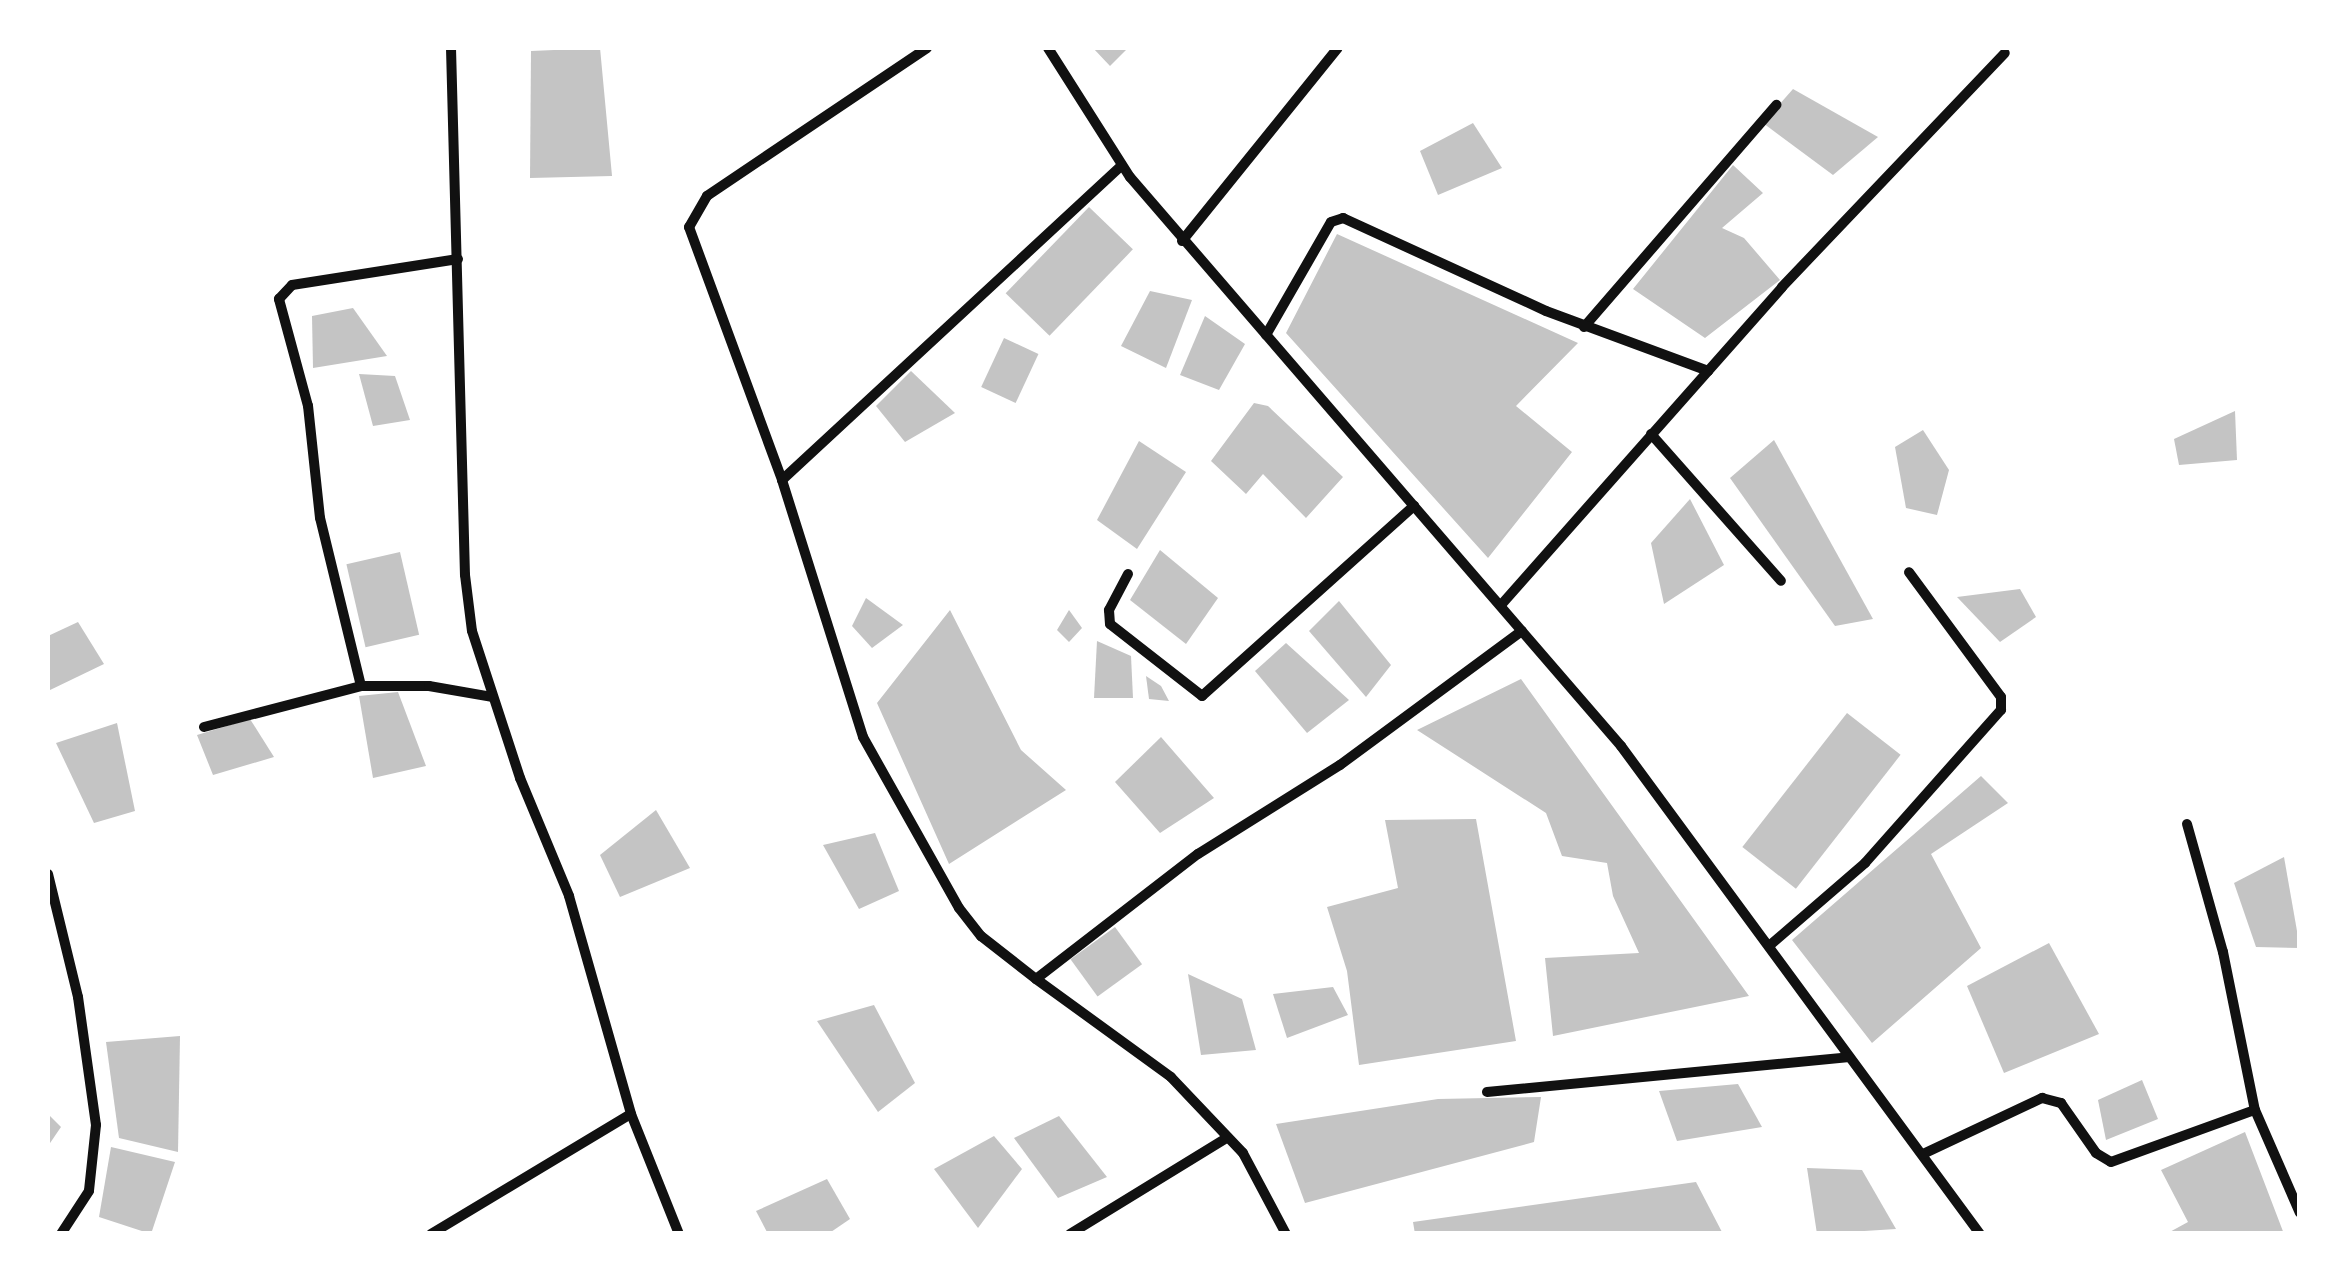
<!DOCTYPE html>
<style>
body{margin:0}
#map{position:relative;width:2347px;height:1281px;overflow:hidden;background:#fff;font-family:Signika,sans-serif}
div>[style]{position:absolute}
.building>*{inset:0;background:#c4c4c4;transform-origin:0 0}
.minor>*{height:10px;margin:-5px;padding:0 5px;transform-origin:5px;border-radius:5px;background:#111}
span{translate:-50% -50%;white-space:nowrap;text-align:center;line-height:1.15;-webkit-text-stroke:10px #fff;paint-order:stroke}
.frame{position:absolute;inset:0;border:50px solid #fff;pointer-events:none}
</style>
<div id="map">
<div class="building">
<div style="clip-path:polygon(600px 48px,612px 176px,530px 178px,531px 51px)"></div>
<div style="clip-path:polygon(1093px 48px,1128px 48px,1110px 66px)"></div>
<div style="clip-path:polygon(1793px 89px,1878px 137px,1833px 175px,1763px 123px)"></div>
<div style="clip-path:polygon(1473px 123px,1502px 168px,1438px 195px,1420px 151px)"></div>
<div style="clip-path:polygon(1733px 165px,1763px 193px,1722px 228px,1744px 238px,1780px 280px,1705px 338px,1633px 289px)"></div>
<div style="left:1089px;top:207px;width:61px;height:120px;rotate:44deg"></div>
<div style="clip-path:polygon(1337px 234px,1578px 343px,1516px 406px,1572px 452px,1488px 558px,1286px 333px)"></div>
<div style="clip-path:polygon(1150px 291px,1192px 300px,1166px 368px,1121px 346px)"></div>
<div style="clip-path:polygon(353px 308px,387px 356px,313px 368px,312px 316px)"></div>
<div style="clip-path:polygon(1205px 316px,1245px 344px,1219px 390px,1180px 375px)"></div>
<div style="left:1004px;top:338px;width:38px;height:54px;rotate:25deg"></div>
<div style="clip-path:polygon(911px 371px,955px 413px,905px 442px,876px 406px)"></div>
<div style="clip-path:polygon(359px 374px,395px 376px,410px 420px,373px 426px)"></div>
<div style="clip-path:polygon(1254px 403px,1268px 406px,1343px 477px,1306px 518px,1263px 474px,1246px 494px,1211px 461px)"></div>
<div style="clip-path:polygon(2235px 411px,2237px 460px,2179px 465px,2174px 439px)"></div>
<div style="clip-path:polygon(1923px 430px,1949px 470px,1937px 515px,1906px 508px,1895px 447px)"></div>
<div style="clip-path:polygon(1774px 440px,1873px 619px,1835px 626px,1730px 478px)"></div>
<div style="clip-path:polygon(1139px 441px,1186px 472px,1137px 549px,1097px 520px)"></div>
<div style="clip-path:polygon(1690px 499px,1724px 565px,1664px 604px,1651px 543px)"></div>
<div style="clip-path:polygon(1160px 550px,1218px 598px,1186px 644px,1130px 600px)"></div>
<div style="left:400px;top:552px;width:85px;height:55px;rotate:77deg"></div>
<div style="clip-path:polygon(2020px 589px,2036px 617px,2000px 642px,1957px 597px)"></div>
<div style="clip-path:polygon(866px 598px,903px 625px,872px 648px,852px 626px)"></div>
<div style="clip-path:polygon(1339px 601px,1391px 665px,1366px 697px,1309px 631px)"></div>
<div style="clip-path:polygon(950px 610px,1021px 750px,1066px 790px,949px 864px,877px 703px)"></div>
<div style="clip-path:polygon(1069px 610px,1082px 628px,1069px 642px,1057px 630px)"></div>
<div style="clip-path:polygon(78px 622px,104px 664px,48px 691px,48px 636px)"></div>
<div style="clip-path:polygon(1097px 641px,1131px 656px,1133px 698px,1094px 698px)"></div>
<div style="clip-path:polygon(1286px 643px,1349px 700px,1307px 733px,1255px 671px)"></div>
<div style="clip-path:polygon(1146px 676px,1161px 686px,1169px 701px,1149px 699px)"></div>
<div style="clip-path:polygon(1521px 679px,1749px 996px,1553px 1036px,1545px 958px,1639px 953px,1613px 896px,1607px 863px,1562px 856px,1546px 813px,1417px 730px)"></div>
<div style="clip-path:polygon(398px 692px,426px 766px,373px 778px,359px 696px)"></div>
<div style="left:1847px;top:713px;width:68px;height:170px;rotate:38deg"></div>
<div style="clip-path:polygon(250px 719px,274px 757px,213px 775px,197px 735px)"></div>
<div style="clip-path:polygon(117px 723px,135px 811px,94px 823px,56px 743px)"></div>
<div style="clip-path:polygon(1161px 737px,1214px 798px,1160px 833px,1115px 782px)"></div>
<div style="clip-path:polygon(1981px 776px,2008px 803px,1931px 854px,1981px 948px,1872px 1043px,1792px 940px)"></div>
<div style="clip-path:polygon(656px 810px,690px 868px,620px 897px,600px 855px)"></div>
<div style="clip-path:polygon(1476px 819px,1516px 1041px,1359px 1065px,1347px 971px,1327px 907px,1398px 888px,1385px 820px)"></div>
<div style="clip-path:polygon(875px 833px,899px 891px,859px 909px,823px 845px)"></div>
<div style="clip-path:polygon(2284px 857px,2300px 948px,2256px 947px,2234px 883px)"></div>
<div style="left:1115px;top:927px;width:46px;height:55px;rotate:54deg"></div>
<div style="clip-path:polygon(2049px 943px,2099px 1034px,2004px 1073px,1967px 986px)"></div>
<div style="clip-path:polygon(1188px 974px,1242px 999px,1256px 1050px,1201px 1055px)"></div>
<div style="clip-path:polygon(1333px 987px,1348px 1015px,1287px 1038px,1273px 994px)"></div>
<div style="clip-path:polygon(874px 1005px,915px 1083px,878px 1112px,817px 1021px)"></div>
<div style="clip-path:polygon(180px 1036px,178px 1152px,119px 1138px,106px 1042px)"></div>
<div style="clip-path:polygon(2142px 1080px,2158px 1119px,2106px 1140px,2098px 1100px)"></div>
<div style="clip-path:polygon(1738px 1084px,1762px 1127px,1677px 1141px,1659px 1091px)"></div>
<div style="clip-path:polygon(1541px 1097px,1534px 1142px,1305px 1203px,1276px 1124px,1438px 1099px)"></div>
<div style="clip-path:polygon(48px 1114px,61px 1127px,48px 1146px)"></div>
<div style="clip-path:polygon(1059px 1116px,1107px 1177px,1058px 1198px,1014px 1138px)"></div>
<div style="clip-path:polygon(2245px 1132px,2284px 1234px,2166px 1234px,2188px 1222px,2161px 1170px)"></div>
<div style="clip-path:polygon(994px 1136px,1022px 1169px,978px 1228px,934px 1169px)"></div>
<div style="clip-path:polygon(111px 1147px,175px 1162px,151px 1234px,99px 1217px)"></div>
<div style="clip-path:polygon(1807px 1168px,1862px 1170px,1896px 1229px,1817px 1234px)"></div>
<div style="clip-path:polygon(827px 1179px,850px 1219px,828px 1234px,768px 1234px,756px 1211px)"></div>
<div style="clip-path:polygon(1696px 1182px,1723px 1234px,1415px 1234px,1413px 1222px)"></div>
</div>
<div class="minor">
<div style="left:451px;top:48px;width:527px;rotate:88.48deg"></div>
<div style="left:465px;top:575px;width:56px;rotate:82.9deg"></div>
<div style="left:472px;top:631px;width:155px;rotate:71.9deg"></div>
<div style="left:520px;top:778px;width:128px;rotate:67.4deg"></div>
<div style="left:569px;top:896px;width:227px;rotate:74.1deg"></div>
<div style="left:631px;top:1114px;width:129px;rotate:68.2deg"></div>
<div style="left:927px;top:48px;width:265px;rotate:146.1deg"></div>
<div style="left:707px;top:196px;width:36px;rotate:120deg"></div>
<div style="left:689px;top:227px;width:270px;rotate:69.8deg"></div>
<div style="left:782px;top:480px;width:269px;rotate:72.5deg"></div>
<div style="left:863px;top:737px;width:196px;rotate:60.7deg"></div>
<div style="left:959px;top:908px;width:36px;rotate:52deg"></div>
<div style="left:981px;top:936px;width:70px;rotate:38deg"></div>
<div style="left:1048px;top:48px;width:153px;rotate:57.6deg"></div>
<div style="left:1130px;top:177px;width:752px;rotate:49.21deg"></div>
<div style="left:1621px;top:746px;width:606px;rotate:53.66deg"></div>
<div style="left:1182px;top:241px;width:248px;rotate:-51.1deg"></div>
<div style="left:1584px;top:327px;width:294px;rotate:-49.1deg"></div>
<div style="left:1266px;top:335px;width:130px;rotate:-60.1deg"></div>
<div style="left:1331px;top:222px;width:13px;rotate:-18deg"></div>
<div style="left:1343px;top:218px;width:223px;rotate:24.6deg"></div>
<div style="left:1546px;top:311px;width:173px;rotate:20.3deg"></div>
<div style="left:1651px;top:434px;width:196px;rotate:48.5deg"></div>
<div style="left:782px;top:480px;width:463px;rotate:-42.8deg"></div>
<div style="left:1128px;top:574px;width:41px;rotate:117.8deg"></div>
<div style="left:1109px;top:610px;width:14px;rotate:86deg"></div>
<div style="left:1110px;top:624px;width:117px;rotate:38deg"></div>
<div style="left:1202px;top:696px;width:285px;rotate:-41.9deg"></div>
<div style="left:1501px;top:605px;width:424px;rotate:-48.5deg"></div>
<div style="left:1782px;top:287px;width:323px;rotate:-46.4deg"></div>
<div style="left:361px;top:686px;width:173px;rotate:-103.7deg"></div>
<div style="left:320px;top:518px;width:113px;rotate:-96.1deg"></div>
<div style="left:308px;top:406px;width:111px;rotate:-105.2deg"></div>
<div style="left:279px;top:299px;width:19px;rotate:-47deg"></div>
<div style="left:292px;top:285px;width:168px;rotate:-8.9deg"></div>
<div style="left:204px;top:727px;width:162px;rotate:-14.6deg"></div>
<div style="left:361px;top:686px;width:68px"></div>
<div style="left:429px;top:686px;width:65px;rotate:9.8deg"></div>
<div style="left:2187px;top:824px;width:133px;rotate:74.3deg"></div>
<div style="left:2223px;top:952px;width:161px;rotate:78.6deg"></div>
<div style="left:2255px;top:1110px;width:112px;rotate:66.4deg"></div>
<div style="left:48px;top:874px;width:127px;rotate:76.3deg"></div>
<div style="left:78px;top:997px;width:129px;rotate:82deg"></div>
<div style="left:96px;top:1125px;width:66px;rotate:96.1deg"></div>
<div style="left:89px;top:1191px;width:51px;rotate:123.1deg"></div>
<div style="left:1769px;top:946px;width:127px;rotate:-40.8deg"></div>
<div style="left:1865px;top:863px;width:205px;rotate:-48.4deg"></div>
<div style="left:2001px;top:710px;width:13px;rotate:-90deg"></div>
<div style="left:2001px;top:697px;width:155px;rotate:-126.4deg"></div>
<div style="left:1487px;top:1092px;width:364px;rotate:-5.5deg"></div>
<div style="left:1923px;top:1154px;width:132px;rotate:-25.2deg"></div>
<div style="left:2042px;top:1098px;width:20px;rotate:15deg"></div>
<div style="left:2061px;top:1103px;width:61px;rotate:55deg"></div>
<div style="left:2096px;top:1153px;width:17px;rotate:31deg"></div>
<div style="left:2111px;top:1162px;width:153px;rotate:-19.9deg"></div>
<div style="left:431px;top:1234px;width:233px;rotate:-31deg"></div>
<div style="left:1070px;top:1234px;width:185px;rotate:-31.5deg"></div>
<div style="left:1286px;top:1234px;width:92px;rotate:-118deg"></div>
<div style="left:1243px;top:1153px;width:105px;rotate:-133.5deg"></div>
<div style="left:1171px;top:1077px;width:167px;rotate:-144deg"></div>
<div style="left:1036px;top:979px;width:205px;rotate:-37.7deg"></div>
<div style="left:1198px;top:854px;width:168px;rotate:-32.1deg"></div>
<div style="left:1340px;top:765px;width:226px;rotate:-36.4deg"></div>
</div>
<div class="frame"></div>
</div>
